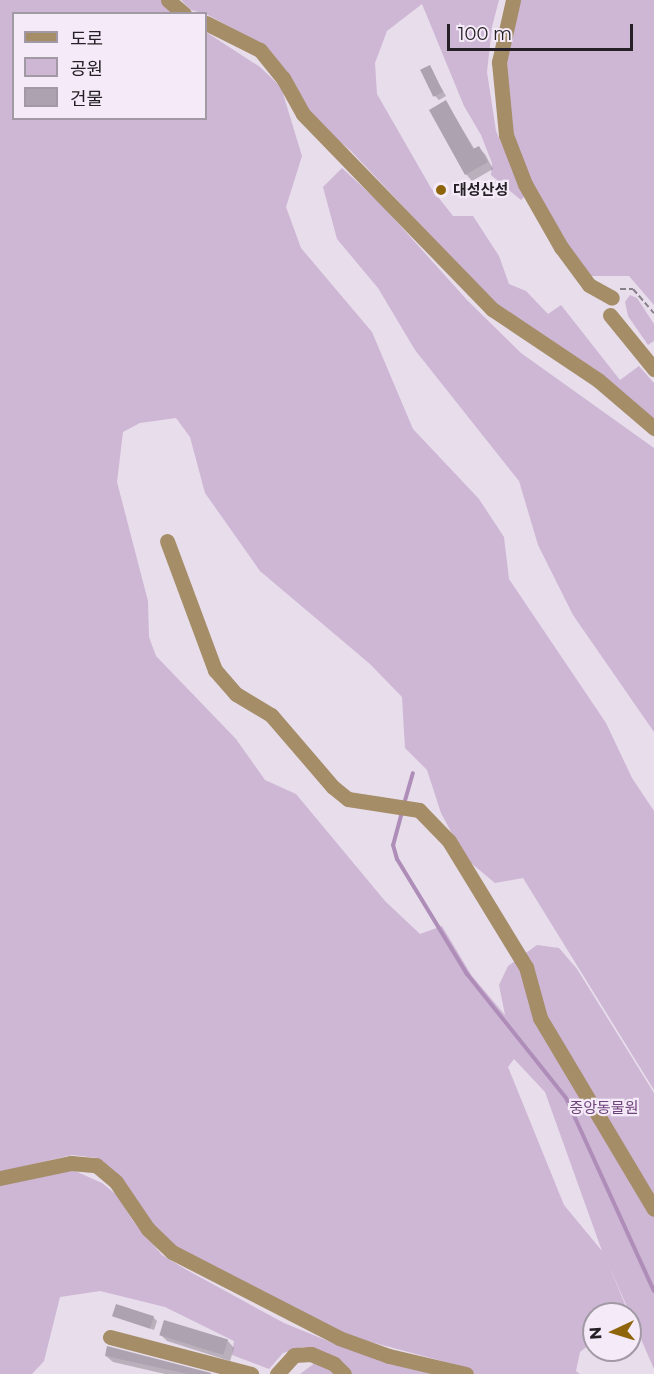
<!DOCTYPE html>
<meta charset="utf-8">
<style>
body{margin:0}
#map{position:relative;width:654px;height:1374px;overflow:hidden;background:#e8ddeb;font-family:Montserrat,"Noto Sans KR",sans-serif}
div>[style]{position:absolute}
.green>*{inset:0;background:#ceb6d5}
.shadow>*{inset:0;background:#0003}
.stream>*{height:4px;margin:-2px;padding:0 2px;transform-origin:2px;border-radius:2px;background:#ae8db8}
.building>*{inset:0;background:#ada3b0;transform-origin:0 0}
.path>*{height:2px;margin-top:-1px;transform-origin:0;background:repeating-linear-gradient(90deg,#878089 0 6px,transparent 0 9px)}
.minor>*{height:15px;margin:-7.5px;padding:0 7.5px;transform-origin:7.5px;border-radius:7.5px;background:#a48d67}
.dots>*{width:16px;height:16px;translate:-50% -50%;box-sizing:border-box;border:3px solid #f5ebf8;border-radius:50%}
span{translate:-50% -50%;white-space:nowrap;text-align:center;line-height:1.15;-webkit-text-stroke:4.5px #f5ebf8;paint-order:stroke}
.poi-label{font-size:15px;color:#242025;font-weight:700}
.left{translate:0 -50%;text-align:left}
.park-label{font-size:15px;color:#6e427a}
.legend{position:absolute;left:12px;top:12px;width:195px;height:108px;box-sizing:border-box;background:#f5ebf8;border:2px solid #a19aa4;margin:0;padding:8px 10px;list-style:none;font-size:18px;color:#242025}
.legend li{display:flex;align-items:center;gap:12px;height:30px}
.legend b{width:30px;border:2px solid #a19aa4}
.north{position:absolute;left:582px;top:1302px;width:60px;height:60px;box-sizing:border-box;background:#f5ebf8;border:2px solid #a19aa4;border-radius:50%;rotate:266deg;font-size:16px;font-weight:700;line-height:24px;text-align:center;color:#242025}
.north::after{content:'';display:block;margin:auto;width:21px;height:27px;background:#8f650b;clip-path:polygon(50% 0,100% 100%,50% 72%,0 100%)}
.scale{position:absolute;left:447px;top:24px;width:186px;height:27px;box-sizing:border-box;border:3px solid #242025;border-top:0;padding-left:8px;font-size:18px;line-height:21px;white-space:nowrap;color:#242025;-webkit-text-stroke:4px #f5ebf8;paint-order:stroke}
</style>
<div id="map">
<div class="green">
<div style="clip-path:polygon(evenodd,0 0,161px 0,176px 13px,14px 14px,14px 118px,206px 118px,206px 32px,260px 67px,281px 87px,302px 156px,286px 207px,301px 248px,372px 332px,413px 429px,479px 499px,504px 537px,509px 579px,606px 723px,632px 778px,654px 811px,654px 1090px,523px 878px,495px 883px,465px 858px,441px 813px,427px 770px,405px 748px,402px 697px,370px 664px,260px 571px,205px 493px,190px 437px,176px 418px,140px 423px,123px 432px,117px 482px,148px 601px,149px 637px,156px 656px,236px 739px,265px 780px,296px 794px,385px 901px,420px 934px,442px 926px,472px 976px,505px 1015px,499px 985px,508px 966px,537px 945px,559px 948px,577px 969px,654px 1093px,654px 1369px,608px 1263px,629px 1314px,594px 1314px,594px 1341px,580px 1352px,576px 1371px,580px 1374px,475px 1374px,457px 1365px,341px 1334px,170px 1244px,98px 1158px,72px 1155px,0 1172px,0 0,514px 1059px,545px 1092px,602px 1251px,564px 1205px,508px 1067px,514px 1059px)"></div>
<div style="clip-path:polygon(181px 0,499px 0,492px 27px,487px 72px,496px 131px,525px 196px,521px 200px,491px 175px,492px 163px,481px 135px,464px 106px,422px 4px,387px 31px,375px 63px,377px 94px,431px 188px,453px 216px,473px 216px,499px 256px,509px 284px,526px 291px,548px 314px,561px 305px,620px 380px,639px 366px,654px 383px,654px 423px,500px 309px,351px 151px,312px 118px,266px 46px,206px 14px,191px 10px)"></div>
<div style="clip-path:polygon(517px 0,654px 0,654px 305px,629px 276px,588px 276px,537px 195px,510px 135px,503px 61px)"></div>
<div style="clip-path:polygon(342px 168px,379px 202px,467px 300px,521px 353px,654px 448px,654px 732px,573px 615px,538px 545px,519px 481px,415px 350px,378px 288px,337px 239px,323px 187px)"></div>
<div style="clip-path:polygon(630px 295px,637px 298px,654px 324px,654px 341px,648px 345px,628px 316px,625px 302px)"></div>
<div style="clip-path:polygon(73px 1170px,102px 1183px,118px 1196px,133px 1221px,162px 1255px,185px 1269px,284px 1323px,345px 1348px,441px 1374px,352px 1374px,327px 1354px,303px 1347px,283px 1353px,269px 1369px,232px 1355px,234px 1341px,165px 1307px,100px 1291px,60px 1297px,44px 1361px,32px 1374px,0 1374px,0 1183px)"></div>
<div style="clip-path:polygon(630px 1317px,639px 1337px,637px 1350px,630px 1346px)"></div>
<div style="clip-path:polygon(316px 1362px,327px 1367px,334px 1374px,300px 1374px)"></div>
</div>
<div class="shadow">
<div style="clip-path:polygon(429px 67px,446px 96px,439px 100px,435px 96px)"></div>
<div style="clip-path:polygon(446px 102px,475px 150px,479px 148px,485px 154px,493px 169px,472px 181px,466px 174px)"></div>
<div style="clip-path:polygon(114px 1315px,153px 1317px,157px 1321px,154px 1330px)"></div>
<div style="clip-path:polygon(161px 1335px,228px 1341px,234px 1348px,230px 1361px,167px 1341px)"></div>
<div style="clip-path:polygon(106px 1356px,208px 1374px,165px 1374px,113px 1362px)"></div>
</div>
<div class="stream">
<div style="left:404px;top:804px;width:32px;rotate:-74deg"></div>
<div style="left:402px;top:812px;width:34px;rotate:105deg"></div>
<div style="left:393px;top:845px;width:15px;rotate:74deg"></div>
<div style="left:397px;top:859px;width:135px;rotate:58.7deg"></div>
<div style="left:467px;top:974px;width:159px;rotate:51.4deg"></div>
<div style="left:566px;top:1098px;width:212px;rotate:65.5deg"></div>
</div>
<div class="building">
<div style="left:430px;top:65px;width:30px;height:11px;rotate:64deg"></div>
<div style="clip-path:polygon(446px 100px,473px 149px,479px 146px,488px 162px,465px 175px,429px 110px)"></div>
<div style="left:116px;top:1304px;width:40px;height:13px;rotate:18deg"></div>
<div style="left:164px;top:1320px;width:67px;height:16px;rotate:17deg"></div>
<div style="clip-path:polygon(107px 1346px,211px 1373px,211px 1374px,188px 1374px,105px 1356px)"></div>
</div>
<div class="path">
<div style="left:620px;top:289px;width:13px"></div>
<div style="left:633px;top:289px;width:32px;rotate:49deg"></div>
</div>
<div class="minor">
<div style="left:168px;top:0;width:21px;rotate:41deg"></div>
<div style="left:513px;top:0;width:64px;rotate:102.7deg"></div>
<div style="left:499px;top:62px;width:73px;rotate:84.5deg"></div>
<div style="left:506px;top:135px;width:53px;rotate:68.8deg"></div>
<div style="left:525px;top:184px;width:73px;rotate:60.3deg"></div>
<div style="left:561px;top:247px;width:47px;rotate:53.6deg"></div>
<div style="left:589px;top:285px;width:26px;rotate:29deg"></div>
<div style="left:206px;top:23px;width:60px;rotate:26.6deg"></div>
<div style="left:260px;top:50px;width:36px;rotate:51deg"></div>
<div style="left:283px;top:78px;width:41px;rotate:60.9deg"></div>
<div style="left:303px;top:114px;width:272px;rotate:45.9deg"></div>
<div style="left:492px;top:309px;width:128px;rotate:33.8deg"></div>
<div style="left:598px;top:380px;width:74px;rotate:40.6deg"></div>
<div style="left:610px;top:315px;width:70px;rotate:50.8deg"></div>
<div style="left:167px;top:541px;width:138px;rotate:69.6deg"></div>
<div style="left:215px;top:670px;width:32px;rotate:49deg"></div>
<div style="left:236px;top:694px;width:41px;rotate:31deg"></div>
<div style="left:271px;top:715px;width:95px;rotate:49.3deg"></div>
<div style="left:333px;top:787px;width:19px;rotate:39deg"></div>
<div style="left:348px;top:799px;width:72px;rotate:8.8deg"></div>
<div style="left:419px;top:810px;width:43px;rotate:45.9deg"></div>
<div style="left:449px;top:841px;width:148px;rotate:58.6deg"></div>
<div style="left:526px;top:967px;width:53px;rotate:74.6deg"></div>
<div style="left:540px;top:1018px;width:222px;rotate:59.2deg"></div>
<div style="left:0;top:1178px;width:73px;rotate:-11.9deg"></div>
<div style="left:71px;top:1163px;width:25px;rotate:5deg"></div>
<div style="left:96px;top:1165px;width:26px;rotate:40deg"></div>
<div style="left:116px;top:1182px;width:57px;rotate:55.8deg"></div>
<div style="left:148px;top:1229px;width:33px;rotate:44deg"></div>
<div style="left:172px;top:1252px;width:188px;rotate:27.2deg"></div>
<div style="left:339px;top:1338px;width:53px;rotate:19.8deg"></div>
<div style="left:389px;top:1356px;width:79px;rotate:13.2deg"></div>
<div style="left:110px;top:1337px;width:146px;rotate:14.7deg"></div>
<div style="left:277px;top:1374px;width:25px;rotate:-48deg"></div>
<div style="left:294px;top:1355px;width:17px;rotate:-3deg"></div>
<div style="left:311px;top:1354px;width:25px;rotate:23deg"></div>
<div style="left:334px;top:1364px;width:14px;rotate:45deg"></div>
</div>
<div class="dots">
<div style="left:441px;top:190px;background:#8f650b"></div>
</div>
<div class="poi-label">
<span class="left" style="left:453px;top:190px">대성산성</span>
</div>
<div class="park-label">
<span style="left:604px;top:1108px">중앙동물원</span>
</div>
<ul class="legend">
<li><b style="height:8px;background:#a48d67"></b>도로</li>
<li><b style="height:16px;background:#ceb6d5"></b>공원</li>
<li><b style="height:16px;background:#ada3b0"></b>건물</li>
</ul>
<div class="north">N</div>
<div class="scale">100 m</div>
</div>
